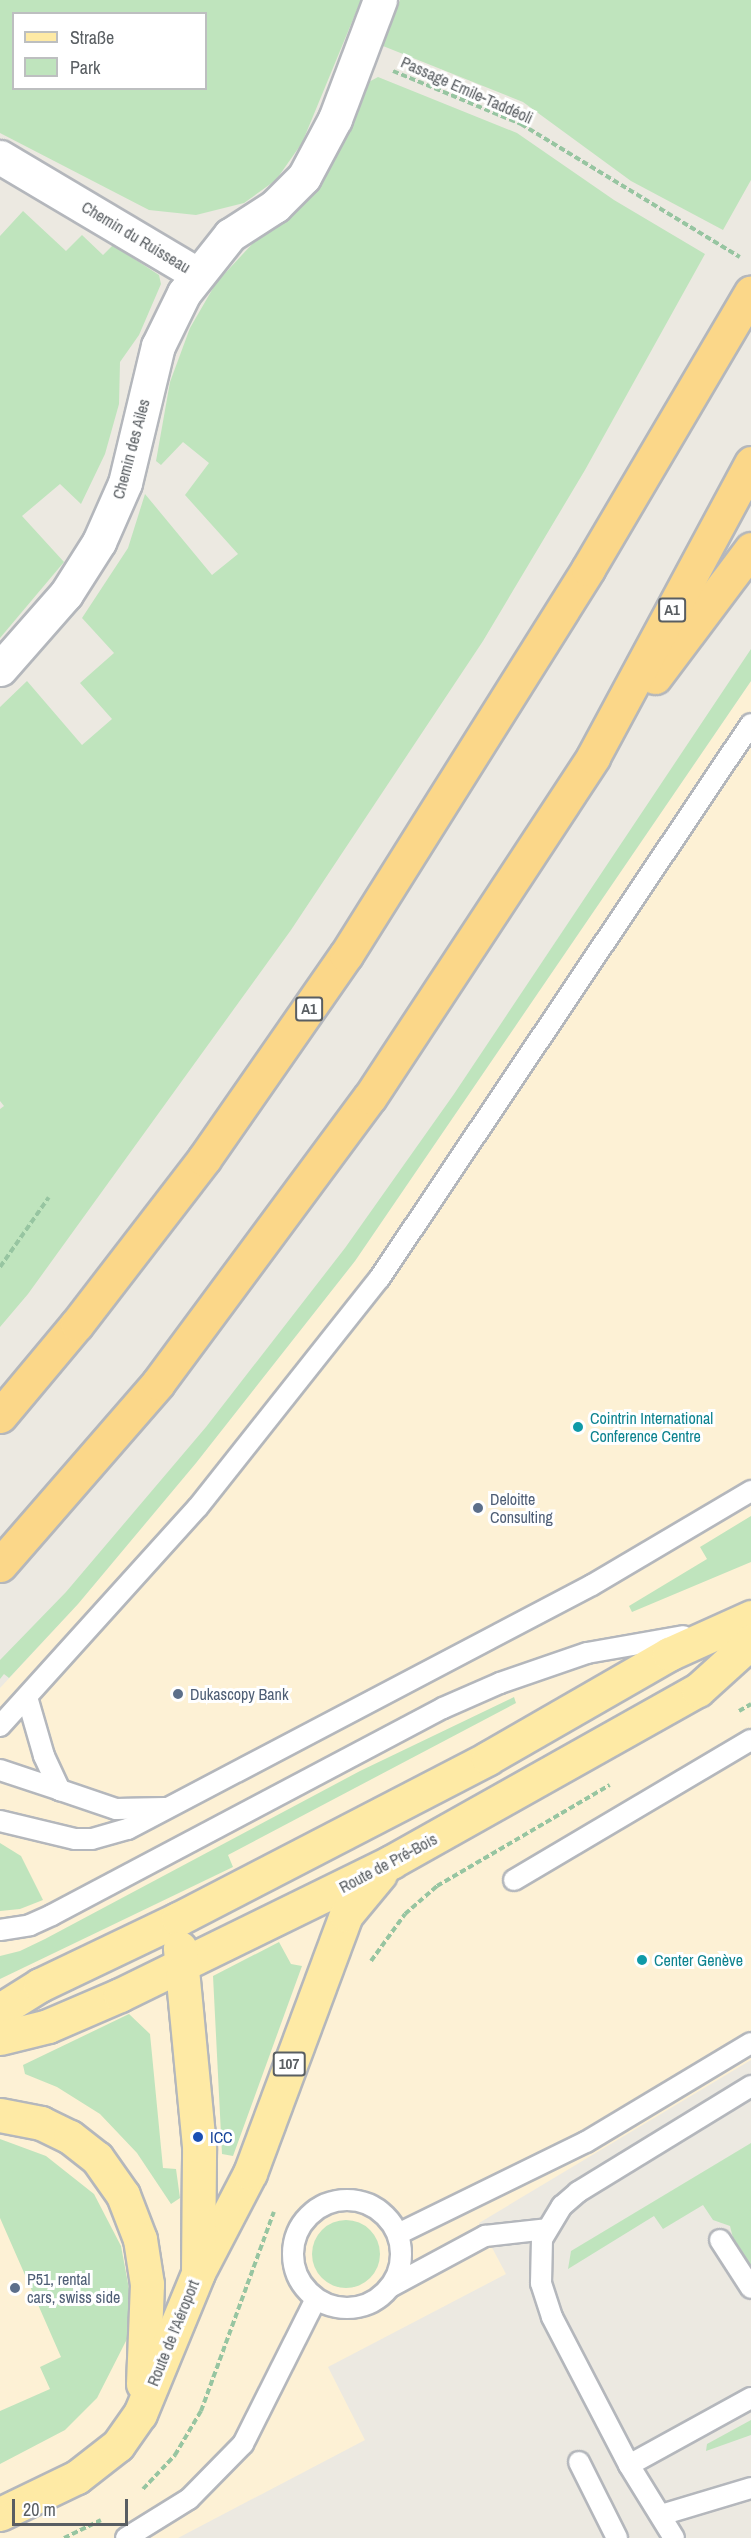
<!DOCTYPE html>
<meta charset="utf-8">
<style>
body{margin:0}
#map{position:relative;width:751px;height:2538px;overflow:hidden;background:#ece9e1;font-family:"Archivo Narrow",sans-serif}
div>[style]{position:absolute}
.commercial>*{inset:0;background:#fdf1d5}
.green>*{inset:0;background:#bfe4bd}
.round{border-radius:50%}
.path>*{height:4px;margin-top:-2px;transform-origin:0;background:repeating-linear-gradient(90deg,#97c5a1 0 6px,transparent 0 9px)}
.roads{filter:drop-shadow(2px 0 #b4b7bc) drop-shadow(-2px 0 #b4b7bc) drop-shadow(0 2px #b4b7bc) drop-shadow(0 -2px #b4b7bc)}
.service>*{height:20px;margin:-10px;padding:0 10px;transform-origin:10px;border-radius:10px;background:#fff}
.service>.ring{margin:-10px;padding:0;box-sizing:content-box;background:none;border:20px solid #fff;border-radius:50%}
.minor>*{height:33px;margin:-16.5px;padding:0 16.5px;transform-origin:16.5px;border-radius:16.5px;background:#fff}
.primary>*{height:33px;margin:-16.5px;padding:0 16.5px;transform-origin:16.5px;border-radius:16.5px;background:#feeaa5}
.motorway>*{height:33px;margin:-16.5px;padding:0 16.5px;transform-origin:16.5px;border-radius:16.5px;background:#fbd789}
.dots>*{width:16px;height:16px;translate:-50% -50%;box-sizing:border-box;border:3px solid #fff;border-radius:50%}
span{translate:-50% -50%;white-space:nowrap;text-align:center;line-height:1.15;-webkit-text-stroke:6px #fff;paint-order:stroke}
.shield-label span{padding:2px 4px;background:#fff;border:2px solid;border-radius:4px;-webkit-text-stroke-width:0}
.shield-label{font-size:15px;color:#595e62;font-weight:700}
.street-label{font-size:16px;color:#595e62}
.culture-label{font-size:16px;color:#0d838f}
.left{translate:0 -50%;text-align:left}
.service-label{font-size:16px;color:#4e5e75}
.transit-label{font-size:16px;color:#164399}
.legend{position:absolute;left:12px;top:12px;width:195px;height:78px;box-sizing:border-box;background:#fff;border:2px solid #bdbfc0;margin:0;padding:8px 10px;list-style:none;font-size:18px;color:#595e62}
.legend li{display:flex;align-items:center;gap:12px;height:30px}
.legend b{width:30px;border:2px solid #bdbfc0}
.scale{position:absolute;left:12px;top:2499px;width:116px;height:27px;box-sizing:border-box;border:3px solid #595e62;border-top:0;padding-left:8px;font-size:18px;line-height:21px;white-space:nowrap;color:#595e62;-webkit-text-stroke:4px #fff;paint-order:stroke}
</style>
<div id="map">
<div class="commercial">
<div style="clip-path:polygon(751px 681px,751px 2060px,479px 2223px,506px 2274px,328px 2367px,365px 2440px,178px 2538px,0 2538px,0 1688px,78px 1604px,196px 1463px,355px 1261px)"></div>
</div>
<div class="green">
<div style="clip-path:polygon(evenodd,0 0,361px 0,302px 143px,276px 180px,244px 203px,196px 215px,149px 210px,0 133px,0 0,14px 14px,206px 14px,206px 88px,14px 88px,14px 14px)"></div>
<div style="clip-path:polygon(400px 0,751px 0,751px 180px,723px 230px,631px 181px,523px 102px,383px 46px)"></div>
<div style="clip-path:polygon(378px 77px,517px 133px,614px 200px,705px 254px,585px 470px,483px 641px,291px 930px,28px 1294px,0 1327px,0 1109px,4px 1106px,0 1101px,0 707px,27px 681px,82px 745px,112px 719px,80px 683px,114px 653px,82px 618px,128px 548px,145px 494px,212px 575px,238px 554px,185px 495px,209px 463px,183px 442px,161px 465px,156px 461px,170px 382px,190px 328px,216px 283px,254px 242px,296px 209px,321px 181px,365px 84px)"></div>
<div style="clip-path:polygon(23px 211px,66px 251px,82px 235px,103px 255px,113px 245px,159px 275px,161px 284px,139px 335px,120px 362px,119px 404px,105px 454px,81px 504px,60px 484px,22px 516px,64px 562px,0 638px,0 236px)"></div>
<div style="clip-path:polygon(751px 649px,751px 681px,355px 1261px,196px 1463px,78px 1604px,9px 1678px,4px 1674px,0 1679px,0 1660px,66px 1592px,206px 1427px,345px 1248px,454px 1094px)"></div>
<div style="clip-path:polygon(751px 1516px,751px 1562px,632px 1612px,629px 1606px,707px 1559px,700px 1547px)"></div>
<div style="clip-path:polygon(514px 1697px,516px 1703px,228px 1855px,233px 1867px,0 1979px,0 1956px,20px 1951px,45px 1939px,360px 1771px)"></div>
<div style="clip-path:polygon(0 1843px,21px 1856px,43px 1900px,20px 1909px,0 1911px)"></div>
<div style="clip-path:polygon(279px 1942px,291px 1964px,302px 1966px,233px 2156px,222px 2154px,213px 1976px)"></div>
<div style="clip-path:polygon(129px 2014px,150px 2034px,163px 2168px,176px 2169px,180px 2198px,171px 2204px,137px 2153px,100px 2114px,57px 2087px,25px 2074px,23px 2065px)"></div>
<div style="clip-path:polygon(0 2139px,46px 2156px,94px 2194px,121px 2246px,130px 2294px,127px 2339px,97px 2398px,65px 2430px,0 2464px,0 2411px,50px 2389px,40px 2367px,61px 2357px,0 2218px)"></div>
<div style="clip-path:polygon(751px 2143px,751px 2266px,733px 2238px,730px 2226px,713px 2220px,703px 2205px,663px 2229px,654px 2216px,568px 2269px,571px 2251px)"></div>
<div class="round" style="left:312px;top:2220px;width:68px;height:68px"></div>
<div style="clip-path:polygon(751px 2420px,751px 2435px,706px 2451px,707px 2444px)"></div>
</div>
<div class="path">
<div style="left:393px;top:71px;width:139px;rotate:22.5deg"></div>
<div style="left:521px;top:124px;width:256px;rotate:31.3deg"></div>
<div style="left:0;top:1267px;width:85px;rotate:-55deg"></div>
<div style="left:739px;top:1711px;width:14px;rotate:-30deg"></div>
<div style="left:371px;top:1961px;width:58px;rotate:-54.1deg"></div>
<div style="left:405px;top:1914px;width:43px;rotate:-41.2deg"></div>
<div style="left:437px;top:1886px;width:200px;rotate:-30.3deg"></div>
<div style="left:143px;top:2489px;width:47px;rotate:-46.7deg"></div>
<div style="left:175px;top:2455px;width:51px;rotate:-59.4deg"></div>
<div style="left:201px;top:2411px;width:212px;rotate:-69.9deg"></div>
<div style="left:64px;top:2538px;width:41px;rotate:-25.9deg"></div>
</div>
<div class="roads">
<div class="service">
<div style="left:27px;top:1697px;width:61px;rotate:73.9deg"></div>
<div style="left:44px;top:1756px;width:38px;rotate:65deg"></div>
<div style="left:60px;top:1790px;width:59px;rotate:18.7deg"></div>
<div style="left:116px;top:1809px;width:49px;rotate:-1.2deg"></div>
<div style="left:0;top:1726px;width:295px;rotate:-47.9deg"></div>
<div style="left:198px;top:1507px;width:291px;rotate:-51.6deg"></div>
<div style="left:379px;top:1279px;width:668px;rotate:-56.17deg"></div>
<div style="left:0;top:1770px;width:63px;rotate:18.4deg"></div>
<div style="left:0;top:1821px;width:77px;rotate:13.5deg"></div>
<div style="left:75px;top:1839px;width:17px"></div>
<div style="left:92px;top:1839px;width:37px;rotate:-16deg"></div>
<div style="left:128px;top:1829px;width:524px;rotate:-27.74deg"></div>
<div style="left:592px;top:1585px;width:185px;rotate:-30.6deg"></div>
<div style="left:514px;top:1880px;width:275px;rotate:-30.6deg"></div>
<div style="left:0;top:1930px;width:30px;rotate:-9deg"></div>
<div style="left:30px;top:1925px;width:24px;rotate:-24deg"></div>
<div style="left:52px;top:1915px;width:442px;rotate:-27.9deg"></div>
<div style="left:443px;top:1708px;width:62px;rotate:-23.7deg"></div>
<div style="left:500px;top:1683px;width:92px;rotate:-19deg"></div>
<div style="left:587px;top:1653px;width:98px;rotate:-9.9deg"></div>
<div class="ring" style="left:293px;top:2200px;width:88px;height:88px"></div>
<div style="left:398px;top:2234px;width:209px;rotate:-26.1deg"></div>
<div style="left:586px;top:2142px;width:192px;rotate:-31deg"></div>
<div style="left:720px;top:2240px;width:57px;rotate:57.1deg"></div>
<div style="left:392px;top:2286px;width:106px;rotate:-28.3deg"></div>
<div style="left:485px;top:2236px;width:62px;rotate:-6.4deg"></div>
<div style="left:579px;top:2462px;width:85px;rotate:63.4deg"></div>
<div style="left:629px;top:2465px;width:139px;rotate:-28.8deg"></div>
<div style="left:661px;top:2515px;width:94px;rotate:-16.7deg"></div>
<div style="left:126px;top:2538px;width:74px;rotate:-31.8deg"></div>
<div style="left:189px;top:2499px;width:77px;rotate:-45.5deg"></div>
<div style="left:243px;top:2444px;width:162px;rotate:-63.3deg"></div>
<div style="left:674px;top:2538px;width:86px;rotate:-121.7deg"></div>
<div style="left:629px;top:2465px;width:167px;rotate:-117.5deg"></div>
<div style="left:552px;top:2317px;width:36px;rotate:-108deg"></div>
<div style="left:541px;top:2283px;width:44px;rotate:-88.7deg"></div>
<div style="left:542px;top:2239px;width:39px;rotate:-59deg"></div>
<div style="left:562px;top:2206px;width:21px;rotate:-41deg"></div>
<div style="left:578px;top:2192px;width:203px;rotate:-31.5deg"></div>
</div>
<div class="minor">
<div style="left:0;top:157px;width:229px;rotate:30.7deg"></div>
<div style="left:0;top:669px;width:100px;rotate:-48.7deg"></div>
<div style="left:66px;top:594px;width:62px;rotate:-57.6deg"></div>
<div style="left:99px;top:542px;width:64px;rotate:-66.2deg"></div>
<div style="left:125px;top:483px;width:141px;rotate:-76.5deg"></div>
<div style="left:158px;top:346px;width:59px;rotate:-63.9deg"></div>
<div style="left:184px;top:293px;width:74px;rotate:-51.6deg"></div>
<div style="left:230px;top:235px;width:54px;rotate:-32.8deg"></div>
<div style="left:275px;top:206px;width:41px;rotate:-45deg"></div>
<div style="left:304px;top:177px;width:66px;rotate:-61.9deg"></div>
<div style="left:335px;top:119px;width:127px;rotate:-69.3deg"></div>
</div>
<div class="primary">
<div style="left:0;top:2010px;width:47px;rotate:-32deg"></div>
<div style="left:40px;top:1985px;width:153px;rotate:-25.6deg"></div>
<div style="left:178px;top:1919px;width:349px;rotate:-27.4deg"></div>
<div style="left:488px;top:1758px;width:209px;rotate:-29.9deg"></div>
<div style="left:669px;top:1654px;width:90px;rotate:-24.3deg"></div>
<div style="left:0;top:2038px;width:49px;rotate:-14deg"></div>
<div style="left:48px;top:2026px;width:78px;rotate:-23.3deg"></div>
<div style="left:120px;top:1995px;width:302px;rotate:-26.1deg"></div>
<div style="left:391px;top:1862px;width:352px;rotate:-29.3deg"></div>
<div style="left:698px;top:1690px;width:72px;rotate:-42.2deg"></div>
<div style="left:0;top:2115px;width:42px;rotate:11deg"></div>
<div style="left:41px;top:2123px;width:32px;rotate:26deg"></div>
<div style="left:70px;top:2137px;width:34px;rotate:38deg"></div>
<div style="left:97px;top:2158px;width:45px;rotate:54.9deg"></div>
<div style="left:123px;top:2195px;width:47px;rotate:68.9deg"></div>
<div style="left:140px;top:2239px;width:46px;rotate:81.2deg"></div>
<div style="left:147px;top:2284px;width:100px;rotate:92.3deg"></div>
<div style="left:201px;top:2267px;width:106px;rotate:-62.5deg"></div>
<div style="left:250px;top:2173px;width:275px;rotate:-69.6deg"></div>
<div style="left:346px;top:1915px;width:53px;rotate:-50.3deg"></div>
<div style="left:0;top:2514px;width:85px;rotate:-25.7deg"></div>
<div style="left:77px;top:2477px;width:52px;rotate:-38deg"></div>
<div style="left:118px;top:2445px;width:38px;rotate:-55deg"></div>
<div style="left:140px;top:2414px;width:152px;rotate:-67.6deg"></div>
<div style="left:198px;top:2273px;width:127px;rotate:-89.5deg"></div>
<div style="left:199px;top:2146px;width:199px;rotate:-95.5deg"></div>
</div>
<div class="motorway">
<div style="left:655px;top:677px;width:160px;rotate:-53.1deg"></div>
<div style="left:0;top:1416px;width:120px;rotate:-50.1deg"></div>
<div style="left:77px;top:1324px;width:208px;rotate:-52.4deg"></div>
<div style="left:204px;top:1159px;width:249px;rotate:-55.2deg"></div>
<div style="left:346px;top:955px;width:456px;rotate:-57.9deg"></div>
<div style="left:588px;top:569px;width:321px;rotate:-59.5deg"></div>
<div style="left:0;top:1565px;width:241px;rotate:-49deg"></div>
<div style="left:158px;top:1383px;width:356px;rotate:-53.5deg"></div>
<div style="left:370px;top:1097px;width:407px;rotate:-56.7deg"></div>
<div style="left:593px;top:757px;width:334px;rotate:-61.7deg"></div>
</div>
</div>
<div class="dots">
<div style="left:578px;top:1427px;background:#0f9aa8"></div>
<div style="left:478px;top:1508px;background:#5c6f8a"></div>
<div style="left:178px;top:1694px;background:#5c6f8a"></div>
<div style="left:642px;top:1960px;background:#0f9aa8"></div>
<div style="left:198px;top:2137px;background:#1a4fb4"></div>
<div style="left:15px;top:2288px;background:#5c6f8a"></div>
</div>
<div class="shield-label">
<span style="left:672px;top:610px">A1</span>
<span style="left:309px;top:1009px">A1</span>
<span style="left:289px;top:2064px">107</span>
</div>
<div class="street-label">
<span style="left:467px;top:90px;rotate:24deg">Passage Emile-Taddéoli</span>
<span style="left:136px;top:237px;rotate:31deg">Chemin du Ruisseau</span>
<span style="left:131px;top:449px;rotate:-75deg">Chemin des Ailes</span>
<span style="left:388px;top:1863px;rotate:-28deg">Route de Pré-Bois</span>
<span style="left:173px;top:2333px;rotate:-68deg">Route de l'Aéroport</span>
</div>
<div class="culture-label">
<span class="left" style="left:590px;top:1427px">Cointrin International<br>Conference Centre</span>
<span class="left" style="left:654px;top:1960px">Center Genève</span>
</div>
<div class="service-label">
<span class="left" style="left:490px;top:1508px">Deloitte<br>Consulting</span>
<span class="left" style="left:190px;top:1694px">Dukascopy Bank</span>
<span class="left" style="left:27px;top:2288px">P51, rental<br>cars, swiss side</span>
</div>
<div class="transit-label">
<span class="left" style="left:210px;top:2137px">ICC</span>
</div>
<ul class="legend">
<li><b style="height:8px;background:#feeaa5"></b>Straße</li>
<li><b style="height:16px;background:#bfe4bd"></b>Park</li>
</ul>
<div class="scale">20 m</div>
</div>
